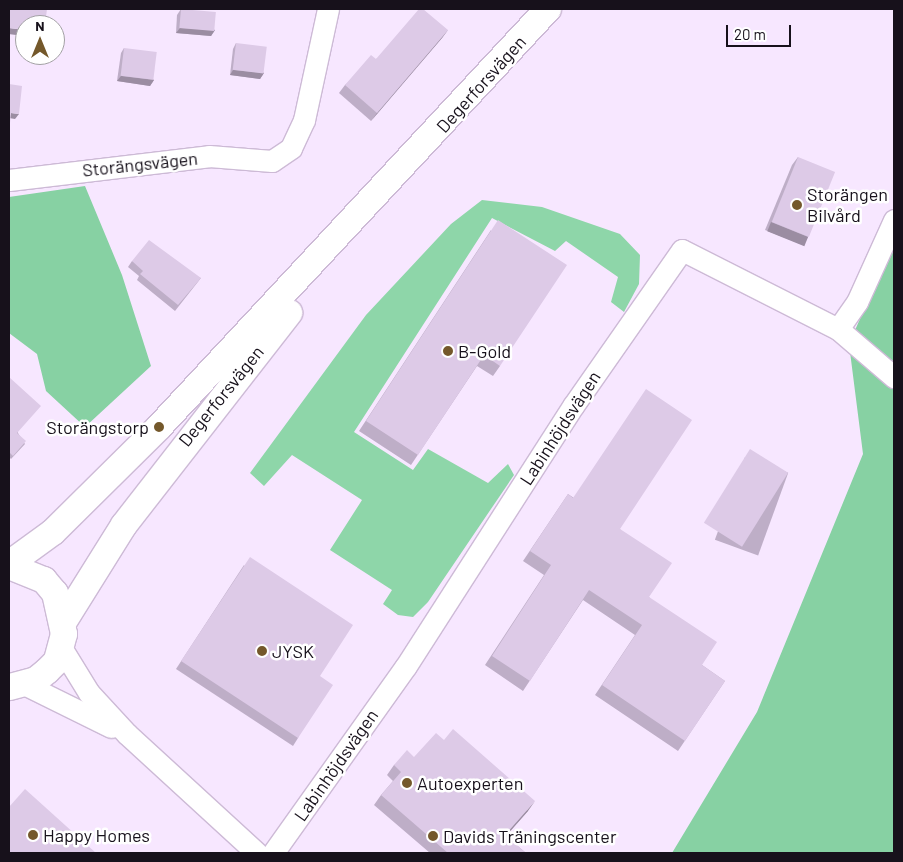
<!DOCTYPE html>
<meta charset="utf-8">
<style>
body{margin:0}
#map{position:relative;width:903px;height:862px;overflow:hidden;background:#f7e7ff;font-family:Barlow,sans-serif}
div>[style]{position:absolute}
.green>*{inset:0;background:#8ed6a9}
.forest>*{inset:0;background:#87d1a3}
.roads{filter:drop-shadow(1px 0 #cdbad6) drop-shadow(-1px 0 #cdbad6) drop-shadow(0 1px #cdbad6) drop-shadow(0 -1px #cdbad6)}
.minor>*{height:21px;margin:-10.5px;padding:0 10.5px;transform-origin:10.5px;border-radius:10.5px;background:#fff}
.major>*{height:26px;margin:-13px;padding:0 13px;transform-origin:13px;border-radius:13px;background:#fff}
.wall>*{inset:0;background:#beaec7;transform-origin:0 0}
.shaded-wall>*{inset:0;background:#9b8da2;transform-origin:0 0}
.building>*{inset:0;background:#ddcae7;transform-origin:0 0}
.dots>*{width:14px;height:14px;translate:-50% -50%;box-sizing:border-box;border:2px solid #fff;border-radius:50%}
span{translate:-50% -50%;white-space:nowrap;text-align:center;line-height:1.15;-webkit-text-stroke:5px #fff;paint-order:stroke}
.street-label{font-size:18px;color:#17111b}
.poi-label{font-size:18px;color:#17111b}
.left{translate:0 -50%;text-align:left}
.right{translate:-100% -50%;text-align:right}
.frame{position:absolute;inset:0;border:10px solid #17111b;pointer-events:none}
.north{position:absolute;left:15px;top:15px;width:50px;height:50px;box-sizing:border-box;background:#fff;border:1px solid #a2a0a4;border-radius:50%;rotate:0deg;font-size:14px;font-weight:700;line-height:20px;text-align:center;color:#17111b}
.north::after{content:'';display:block;margin:auto;width:18px;height:22px;background:#74582b;clip-path:polygon(50% 0,100% 100%,50% 72%,0 100%)}
.scale{position:absolute;left:726px;top:25px;width:65px;height:22px;box-sizing:border-box;border:2px solid #17111b;border-top:0;padding-left:6px;font-size:15px;line-height:18px;white-space:nowrap;color:#17111b;-webkit-text-stroke:4px #fff;paint-order:stroke}
</style>
<div id="map">
<div class="green">
<div style="clip-path:polygon(482px 200px,542px 207px,620px 234px,640px 255px,639px 284px,624px 312px,611px 302px,618px 277px,566px 241px,555px 251px,492px 218px,354px 432px,413px 470px,428px 449px,488px 483px,508px 464px,514px 475px,428px 602px,413px 617px,398px 615px,383px 604px,392px 590px,330px 550px,362px 500px,292px 455px,264px 486px,250px 473px,366px 315px,451px 224px)"></div>
</div>
<div class="forest">
<div style="clip-path:polygon(85px 186px,122px 275px,151px 366px,85px 427px,46px 391px,37px 354px,9px 333px,9px 197px)"></div>
<div style="clip-path:polygon(894px 241px,894px 853px,672px 853px,757px 712px,863px 454px,849px 344px)"></div>
</div>
<div class="roads">
<div class="minor">
<div style="left:9px;top:180px;width:201px;rotate:-6.8deg"></div>
<div style="left:209px;top:156px;width:63px;rotate:4.5deg"></div>
<div style="left:272px;top:161px;width:23px;rotate:-34deg"></div>
<div style="left:291px;top:148px;width:31px;rotate:-65deg"></div>
<div style="left:304px;top:120px;width:114px;rotate:-77.8deg"></div>
<div style="left:838px;top:329px;width:33px;rotate:-55deg"></div>
<div style="left:857px;top:302px;width:90px;rotate:-65.7deg"></div>
<div style="left:62px;top:649px;width:52px;rotate:58.5deg"></div>
<div style="left:89px;top:693px;width:56px;rotate:47.2deg"></div>
<div style="left:127px;top:734px;width:176px;rotate:42.5deg"></div>
<div style="left:24px;top:684px;width:97px;rotate:26.3deg"></div>
<div style="left:273px;top:853px;width:229px;rotate:-54.6deg"></div>
<div style="left:406px;top:666px;width:309px;rotate:-57.3deg"></div>
<div style="left:573px;top:406px;width:190px;rotate:-55.1deg"></div>
<div style="left:682px;top:250px;width:175px;rotate:26.9deg"></div>
<div style="left:838px;top:329px;width:74px;rotate:40.6deg"></div>
</div>
<div class="major">
<div style="left:9px;top:564px;width:54px;rotate:-36deg"></div>
<div style="left:53px;top:532px;width:149px;rotate:-44.7deg"></div>
<div style="left:159px;top:427px;width:571px;rotate:-47.06deg"></div>
<div style="left:9px;top:566px;width:38px;rotate:22deg"></div>
<div style="left:44px;top:580px;width:17px;rotate:50deg"></div>
<div style="left:55px;top:593px;width:42px;rotate:77.6deg"></div>
<div style="left:64px;top:634px;width:28px;rotate:105deg"></div>
<div style="left:57px;top:661px;width:14px;rotate:135deg"></div>
<div style="left:47px;top:671px;width:14px;rotate:141deg"></div>
<div style="left:36px;top:680px;width:28px;rotate:165deg"></div>
<div style="left:64px;top:621px;width:113px;rotate:-58deg"></div>
<div style="left:124px;top:525px;width:269px;rotate:-52.1deg"></div>
</div>
</div>
<div class="wall">
<div style="clip-path:polygon(181px 9px,215px 30px,211px 36px,176px 33px,177px 15px)"></div>
<div style="clip-path:polygon(448px 30px,442px 38px,371px 121px,339px 93px,345px 85px,376px 59px)"></div>
<div style="clip-path:polygon(236px 43px,264px 73px,260px 79px,230px 75px,233px 49px)"></div>
<div style="clip-path:polygon(124px 48px,154px 80px,150px 86px,117px 81px,121px 53px)"></div>
<div style="clip-path:polygon(798px 157px,808px 237px,803px 245px,765px 230px,792px 165px)"></div>
<div style="clip-path:polygon(491px 230px,500px 366px,493px 376px,477px 366px,411px 465px,359px 431px)"></div>
<div style="clip-path:polygon(132px 261px,201px 278px,175px 311px,137px 280px,139px 276px,128px 267px)"></div>
<div style="clip-path:polygon(9px 377px,18px 433px,25px 444px,11px 459px,9px 457px)"></div>
<div style="left:745px;top:457px;width:46px;height:88px;rotate:20deg"></div>
<div style="clip-path:polygon(568px 494px,620px 529px,649px 597px,702px 665px,725px 681px,678px 751px,595px 695px,635px 635px,583px 600px,523px 691px,485px 665px,544px 575px,523px 561px)"></div>
<div style="clip-path:polygon(244px 565px,320px 676px,298px 738px,293px 746px,176px 669px)"></div>
<div style="clip-path:polygon(414px 757px,528px 811px,506px 836px,526px 853px,430px 853px,374px 805px,381px 795px,393px 781px,387px 775px,394px 765px)"></div>
</div>
<div class="shaded-wall">
<div style="left:9px;top:28px;width:16px;height:6px;rotate:7deg"></div>
<div style="clip-path:polygon(180px 28px,215px 30px,211px 36px,176px 33px)"></div>
<div style="clip-path:polygon(448px 30px,442px 38px,371px 121px,377px 113px)"></div>
<div style="clip-path:polygon(233px 70px,264px 73px,260px 79px,230px 75px)"></div>
<div style="clip-path:polygon(121px 76px,154px 80px,150px 86px,117px 81px)"></div>
<div style="clip-path:polygon(11px 113px,19px 114px,15px 119px,9px 118px)"></div>
<div style="left:771px;top:222px;width:40px;height:10px;rotate:22deg"></div>
<div style="clip-path:polygon(535px 801px,528px 811px,498px 845px,505px 835px)"></div>
</div>
<div class="building">
<div style="clip-path:polygon(9px 9px,47px 9px,45px 25px,25px 25px,25px 30px,9px 28px)"></div>
<div style="left:181px;top:9px;width:35px;height:19px;rotate:5deg"></div>
<div style="clip-path:polygon(419px 9px,423px 9px,448px 30px,377px 113px,345px 85px,371px 55px,376px 59px)"></div>
<div style="left:236px;top:43px;width:31px;height:27px;rotate:7deg"></div>
<div style="left:124px;top:48px;width:33px;height:28px;rotate:7deg"></div>
<div style="clip-path:polygon(9px 84px,22px 86px,19px 114px,11px 113px,10px 123px,9px 123px)"></div>
<div style="left:798px;top:157px;width:40px;height:70px;rotate:22deg"></div>
<div style="clip-path:polygon(498px 220px,567px 265px,500px 366px,484px 355px,418px 455px,366px 421px)"></div>
<div style="clip-path:polygon(149px 240px,201px 278px,178px 305px,140px 274px,143px 271px,132px 261px)"></div>
<div style="clip-path:polygon(9px 377px,41px 406px,17px 433px,26px 441px,13px 456px,9px 452px)"></div>
<div style="clip-path:polygon(646px 389px,692px 420px,620px 529px,672px 563px,649px 597px,717px 642px,702px 665px,725px 681px,685px 741px,602px 685px,642px 625px,589px 590px,530px 681px,492px 656px,551px 565px,530px 551px,568px 494px,573px 498px)"></div>
<div style="left:750px;top:449px;width:45px;height:87px;rotate:32deg"></div>
<div style="clip-path:polygon(250px 557px,353px 625px,320px 676px,333px 685px,298px 738px,181px 661px)"></div>
<div style="clip-path:polygon(453px 729px,535px 801px,505px 835px,526px 853px,448px 853px,381px 795px,401px 772px,394px 765px,407px 750px,414px 757px,436px 733px,444px 740px)"></div>
<div style="clip-path:polygon(25px 789px,96px 853px,9px 853px,9px 807px)"></div>
</div>
<div class="dots">
<div style="left:797px;top:205px;background:#74582b"></div>
<div style="left:448px;top:351px;background:#74582b"></div>
<div style="left:159px;top:427px;background:#74582b"></div>
<div style="left:262px;top:651px;background:#74582b"></div>
<div style="left:407px;top:783px;background:#74582b"></div>
<div style="left:33px;top:835px;background:#74582b"></div>
<div style="left:433px;top:836px;background:#74582b"></div>
</div>
<div class="street-label">
<span style="left:481px;top:84px;rotate:-48deg">Degerforsvägen</span>
<span style="left:140px;top:164px;rotate:-6deg">Storängsvägen</span>
<span style="left:221px;top:396px;rotate:-51deg">Degerforsvägen</span>
<span style="left:560px;top:428px;rotate:-57deg">Labinhöjdsvägen</span>
<span style="left:336px;top:765px;rotate:-55deg">Labinhöjdsvägen</span>
</div>
<div class="poi-label">
<span class="left" style="left:807px;top:205px">Storängen<br>Bilvård</span>
<span class="left" style="left:458px;top:351px">B-Gold</span>
<span class="right" style="left:149px;top:427px">Storängstorp</span>
<span class="left" style="left:272px;top:651px">JYSK</span>
<span class="left" style="left:417px;top:783px">Autoexperten</span>
<span class="left" style="left:43px;top:835px">Happy Homes</span>
<span class="left" style="left:443px;top:836px">Davids Träningscenter</span>
</div>
<div class="frame"></div>
<div class="north">N</div>
<div class="scale">20 m</div>
</div>
